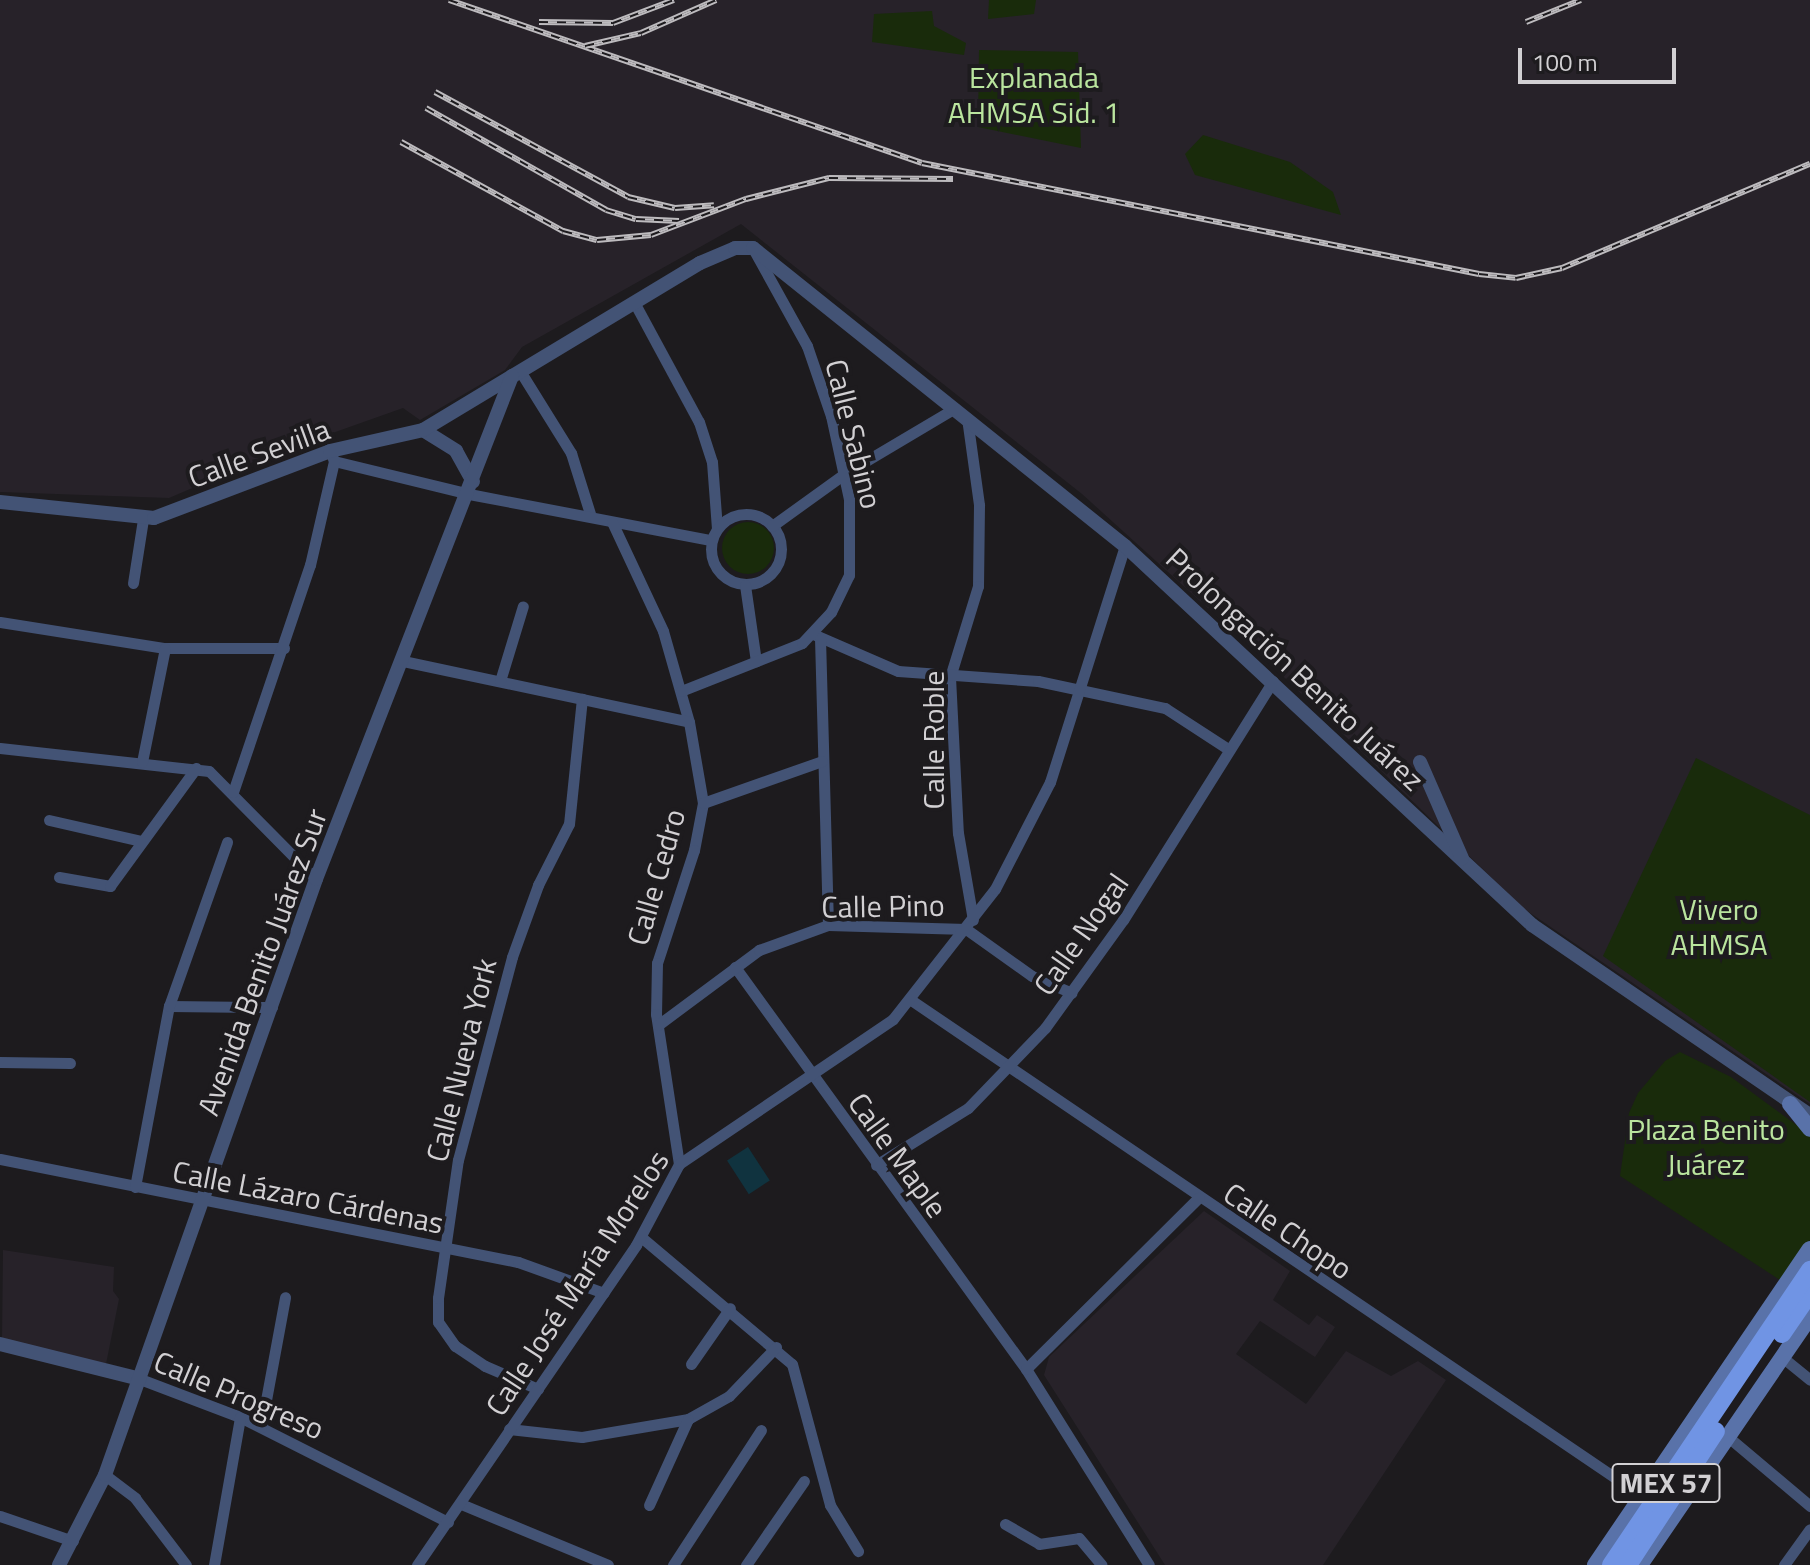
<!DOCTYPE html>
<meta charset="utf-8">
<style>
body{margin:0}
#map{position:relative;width:1810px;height:1565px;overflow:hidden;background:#1d1b1e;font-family:"Titillium Web",sans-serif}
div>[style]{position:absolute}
.built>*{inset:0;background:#272229}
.green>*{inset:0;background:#192b0b}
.round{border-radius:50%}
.water>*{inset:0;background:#10333f;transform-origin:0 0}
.minor>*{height:11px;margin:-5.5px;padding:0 5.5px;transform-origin:5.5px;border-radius:5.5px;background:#435375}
.minor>.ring{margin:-5.5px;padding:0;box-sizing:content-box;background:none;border:11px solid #435375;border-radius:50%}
.tertiary>*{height:14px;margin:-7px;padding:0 7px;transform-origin:7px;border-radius:7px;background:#435375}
.secondary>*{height:16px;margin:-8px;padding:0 8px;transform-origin:8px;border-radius:8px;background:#5972a9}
.trunk>*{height:18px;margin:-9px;padding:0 9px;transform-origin:9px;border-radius:9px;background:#7094e4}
.rail>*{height:6px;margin-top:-3px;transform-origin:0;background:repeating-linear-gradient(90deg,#1d1b1e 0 9px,#bdbbbe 0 18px);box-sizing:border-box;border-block:2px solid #bdbbbe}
span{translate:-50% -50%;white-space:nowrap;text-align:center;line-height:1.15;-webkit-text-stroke:8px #1d1b1e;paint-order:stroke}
.shield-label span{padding:2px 6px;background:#1d1b1e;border:2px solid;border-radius:6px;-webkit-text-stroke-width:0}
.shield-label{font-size:28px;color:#d2d0d3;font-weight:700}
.park-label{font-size:30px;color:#bae59e}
.street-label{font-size:30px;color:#d2d0d3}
.scale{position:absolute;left:1518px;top:48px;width:158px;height:36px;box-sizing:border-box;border:4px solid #d2d0d3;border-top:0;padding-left:10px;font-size:24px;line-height:28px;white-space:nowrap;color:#d2d0d3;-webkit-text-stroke:6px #1d1b1e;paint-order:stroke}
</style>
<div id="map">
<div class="built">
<div style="clip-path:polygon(0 0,1810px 0,1810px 1104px,1523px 908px,1285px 678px,1082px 494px,741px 224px,522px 347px,505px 370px,420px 420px,403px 408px,265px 457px,169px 498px,0 492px)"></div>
<div style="clip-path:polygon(1204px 1211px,1290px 1271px,1273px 1300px,1309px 1325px,1317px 1315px,1335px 1327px,1315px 1357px,1260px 1321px,1236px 1354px,1306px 1404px,1346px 1351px,1391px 1376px,1418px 1361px,1446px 1380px,1323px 1565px,1165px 1565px,1044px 1375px,1049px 1357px)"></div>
<div style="clip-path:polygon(3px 1250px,114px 1267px,113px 1291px,119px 1299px,106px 1364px,2px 1339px)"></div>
</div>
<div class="green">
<div style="clip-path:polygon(989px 0,1036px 0,1034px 14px,988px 19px)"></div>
<div style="clip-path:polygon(932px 11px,934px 26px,966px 43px,964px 55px,872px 42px,874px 14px)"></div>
<div style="clip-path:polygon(979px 50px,1078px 52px,1081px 148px,978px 127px)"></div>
<div style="clip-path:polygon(1203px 135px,1290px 162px,1333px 192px,1341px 215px,1195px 175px,1185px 154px)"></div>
<div class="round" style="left:722px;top:522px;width:52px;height:52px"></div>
<div style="clip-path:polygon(1696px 758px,1810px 815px,1810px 1102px,1603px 956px)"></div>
<div style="clip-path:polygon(1680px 1052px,1731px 1077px,1810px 1135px,1810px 1240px,1780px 1280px,1620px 1176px,1629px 1113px,1638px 1093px,1665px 1061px)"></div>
</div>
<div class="water">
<div style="left:748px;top:1147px;width:40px;height:25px;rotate:57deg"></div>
</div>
<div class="minor">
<div style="left:634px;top:302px;width:136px;rotate:61.6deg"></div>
<div style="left:699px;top:422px;width:42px;rotate:72deg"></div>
<div style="left:712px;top:462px;width:66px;rotate:85.7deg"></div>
<div style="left:520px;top:371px;width:97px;rotate:58.1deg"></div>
<div style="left:571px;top:453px;width:67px;rotate:72.6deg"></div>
<div style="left:967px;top:418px;width:88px;rotate:82.1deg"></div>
<div style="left:979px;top:505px;width:81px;rotate:90.7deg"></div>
<div style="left:978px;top:586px;width:95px;rotate:107.1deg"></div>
<div style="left:950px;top:677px;width:156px;rotate:87.1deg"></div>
<div style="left:958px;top:833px;width:88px;rotate:80.2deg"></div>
<div style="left:330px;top:451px;width:11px;rotate:68deg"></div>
<div style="left:334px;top:461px;width:139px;rotate:13.7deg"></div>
<div style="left:469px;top:494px;width:246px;rotate:10.8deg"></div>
<div class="ring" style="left:711px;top:514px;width:59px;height:59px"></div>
<div style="left:612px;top:522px;width:120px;rotate:64.9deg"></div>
<div style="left:663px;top:631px;width:95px;rotate:74.1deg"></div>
<div style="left:689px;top:722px;width:82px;rotate:80.2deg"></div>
<div style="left:703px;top:803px;width:48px;rotate:100.8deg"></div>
<div style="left:694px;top:850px;width:119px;rotate:108.1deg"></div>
<div style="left:657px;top:963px;width:51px;rotate:91.1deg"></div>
<div style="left:656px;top:1014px;width:152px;rotate:81.3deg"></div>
<div style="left:772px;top:526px;width:89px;rotate:-35.8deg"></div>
<div style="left:844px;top:474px;width:129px;rotate:-30.7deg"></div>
<div style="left:133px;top:583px;width:65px;rotate:-81.1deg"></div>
<div style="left:745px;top:585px;width:77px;rotate:81.8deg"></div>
<div style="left:0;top:622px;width:167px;rotate:9deg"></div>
<div style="left:165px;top:648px;width:119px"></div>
<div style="left:813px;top:634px;width:93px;rotate:23.5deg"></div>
<div style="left:898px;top:671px;width:140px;rotate:4.1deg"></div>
<div style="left:1038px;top:681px;width:130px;rotate:12deg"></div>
<div style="left:1165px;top:708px;width:75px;rotate:33.1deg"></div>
<div style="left:820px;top:638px;width:287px;rotate:88.4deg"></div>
<div style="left:403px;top:661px;width:292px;rotate:12deg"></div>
<div style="left:500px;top:681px;width:78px;rotate:-73deg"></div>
<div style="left:681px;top:691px;width:130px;rotate:-21.6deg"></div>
<div style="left:802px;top:643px;width:42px;rotate:-46.9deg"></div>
<div style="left:831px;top:612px;width:41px;rotate:-64.1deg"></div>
<div style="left:849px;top:575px;width:76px;rotate:-90deg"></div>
<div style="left:849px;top:499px;width:85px;rotate:-102.2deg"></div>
<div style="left:831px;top:416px;width:74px;rotate:-108.9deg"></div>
<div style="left:807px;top:346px;width:107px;rotate:-119deg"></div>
<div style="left:0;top:748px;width:210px;rotate:6.3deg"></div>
<div style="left:209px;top:771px;width:152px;rotate:45.3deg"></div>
<div style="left:142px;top:762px;width:116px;rotate:-78.6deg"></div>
<div style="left:233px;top:792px;width:240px;rotate:-71.3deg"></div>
<div style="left:310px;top:565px;width:107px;rotate:-77deg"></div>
<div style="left:703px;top:803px;width:126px;rotate:-19.4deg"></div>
<div style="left:49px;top:820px;width:94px;rotate:12.9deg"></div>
<div style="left:59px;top:877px;width:52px;rotate:10deg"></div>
<div style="left:110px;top:886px;width:146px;rotate:-53.9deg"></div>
<div style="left:735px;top:967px;width:496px;rotate:54.1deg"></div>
<div style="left:1026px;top:1369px;width:231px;rotate:57.9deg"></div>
<div style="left:911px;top:1000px;width:883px;rotate:34.16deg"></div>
<div style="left:169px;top:1006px;width:103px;rotate:0.6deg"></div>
<div style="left:658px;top:1025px;width:126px;rotate:-36.6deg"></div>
<div style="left:759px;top:950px;width:73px;rotate:-19.9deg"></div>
<div style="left:828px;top:925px;width:138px;rotate:1.7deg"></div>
<div style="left:966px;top:929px;width:81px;rotate:35.5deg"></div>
<div style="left:1032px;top:976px;width:43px;rotate:23deg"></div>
<div style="left:0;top:1062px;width:70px;rotate:0.8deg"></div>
<div style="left:0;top:1159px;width:528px;rotate:11.25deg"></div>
<div style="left:518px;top:1262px;width:91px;rotate:19.8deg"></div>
<div style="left:876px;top:1165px;width:108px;rotate:-31.8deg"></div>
<div style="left:968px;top:1108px;width:111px;rotate:-46.1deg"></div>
<div style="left:1045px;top:1028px;width:133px;rotate:-54.2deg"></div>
<div style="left:1123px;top:920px;width:282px;rotate:-57.9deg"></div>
<div style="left:135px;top:1187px;width:184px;rotate:-79.4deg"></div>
<div style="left:169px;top:1006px;width:174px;rotate:-70.5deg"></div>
<div style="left:641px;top:1237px;width:197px;rotate:40.1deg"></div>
<div style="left:792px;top:1364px;width:146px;rotate:74.9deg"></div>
<div style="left:830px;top:1505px;width:54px;rotate:58.7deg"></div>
<div style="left:1782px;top:1357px;width:36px;rotate:39deg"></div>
<div style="left:691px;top:1364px;width:68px;rotate:-55.1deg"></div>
<div style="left:1026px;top:1369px;width:243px;rotate:-44.8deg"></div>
<div style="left:140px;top:1379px;width:107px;rotate:20.8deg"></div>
<div style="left:240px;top:1417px;width:233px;rotate:26.8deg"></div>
<div style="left:538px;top:1389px;width:58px;rotate:-156.5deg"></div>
<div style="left:485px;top:1366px;width:36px;rotate:-146deg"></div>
<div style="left:455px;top:1346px;width:29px;rotate:-125deg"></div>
<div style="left:438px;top:1322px;width:24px;rotate:-90deg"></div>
<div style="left:438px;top:1298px;width:139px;rotate:-81.8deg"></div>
<div style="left:458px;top:1160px;width:210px;rotate:-75.1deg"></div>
<div style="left:512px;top:957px;width:77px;rotate:-70.1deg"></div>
<div style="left:538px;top:885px;width:68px;rotate:-63.1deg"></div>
<div style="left:569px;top:824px;width:126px;rotate:-84.1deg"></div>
<div style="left:261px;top:1427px;width:132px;rotate:-79.5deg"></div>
<div style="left:509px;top:1429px;width:73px;rotate:6.3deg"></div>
<div style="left:582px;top:1437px;width:108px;rotate:-9.6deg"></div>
<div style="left:688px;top:1419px;width:47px;rotate:-29.3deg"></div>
<div style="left:729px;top:1396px;width:68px;rotate:-46.2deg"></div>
<div style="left:1727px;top:1436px;width:109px;rotate:40.1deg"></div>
<div style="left:105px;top:1475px;width:38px;rotate:37deg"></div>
<div style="left:135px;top:1498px;width:84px;rotate:52.7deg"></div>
<div style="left:461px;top:1504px;width:159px;rotate:22.5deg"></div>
<div style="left:649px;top:1505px;width:94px;rotate:-65.6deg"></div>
<div style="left:0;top:1516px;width:77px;rotate:18.9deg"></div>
<div style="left:1005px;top:1524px;width:39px;rotate:30deg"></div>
<div style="left:1039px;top:1544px;width:40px;rotate:-8.5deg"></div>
<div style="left:1079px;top:1538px;width:35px;rotate:50deg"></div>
<div style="left:214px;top:1565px;width:150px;rotate:-80deg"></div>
<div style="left:417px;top:1565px;width:388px;rotate:-55.6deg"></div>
<div style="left:636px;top:1245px;width:92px;rotate:-62deg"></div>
<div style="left:679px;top:1164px;width:258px;rotate:-34.1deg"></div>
<div style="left:893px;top:1019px;width:165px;rotate:-51.9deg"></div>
<div style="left:995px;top:889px;width:120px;rotate:-62.8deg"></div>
<div style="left:1050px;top:782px;width:248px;rotate:-72.4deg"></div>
<div style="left:673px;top:1565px;width:161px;rotate:-56.9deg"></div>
<div style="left:746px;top:1565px;width:102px;rotate:-55.4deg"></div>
<div style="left:1784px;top:1565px;width:44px;rotate:-54.2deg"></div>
</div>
<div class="tertiary">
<div style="left:423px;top:430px;width:39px;rotate:32deg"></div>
<div style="left:456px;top:451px;width:35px;rotate:61deg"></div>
<div style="left:0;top:502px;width:155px;rotate:5.9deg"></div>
<div style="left:154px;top:518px;width:188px;rotate:-20.8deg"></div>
<div style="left:330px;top:451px;width:95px;rotate:-12.7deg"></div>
<div style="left:423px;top:430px;width:323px;rotate:-31.1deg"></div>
<div style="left:700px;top:263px;width:38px;rotate:-23deg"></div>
<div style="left:735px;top:248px;width:18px"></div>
<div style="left:753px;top:248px;width:477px;rotate:38.7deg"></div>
<div style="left:1125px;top:546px;width:556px;rotate:42.96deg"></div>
<div style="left:1532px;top:925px;width:337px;rotate:34.4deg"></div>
<div style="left:1420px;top:762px;width:105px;rotate:66.4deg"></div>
<div style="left:0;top:1344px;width:144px;rotate:14deg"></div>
<div style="left:59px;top:1565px;width:101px;rotate:-62.9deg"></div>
<div style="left:105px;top:1475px;width:632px;rotate:-70.5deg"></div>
<div style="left:316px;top:879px;width:540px;rotate:-68.71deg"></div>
</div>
<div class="secondary">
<div style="left:1790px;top:1104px;width:32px;rotate:51deg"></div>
<div style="left:1595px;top:1565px;width:382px;rotate:-55.8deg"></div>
<div style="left:1640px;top:1565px;width:301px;rotate:-55.6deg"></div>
</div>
<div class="trunk">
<div style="left:1782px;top:1334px;width:50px;rotate:-55.7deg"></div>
<div style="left:1611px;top:1565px;width:356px;rotate:-56deg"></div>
<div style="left:1628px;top:1565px;width:160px;rotate:-56.7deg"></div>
</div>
<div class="rail">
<div style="left:449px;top:0;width:500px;rotate:19.01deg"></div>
<div style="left:922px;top:163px;width:568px;rotate:11.27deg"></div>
<div style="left:1479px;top:274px;width:37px;rotate:6deg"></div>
<div style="left:1516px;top:278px;width:47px;rotate:-12.3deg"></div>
<div style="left:1562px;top:268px;width:269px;rotate:-22.8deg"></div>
<div style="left:539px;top:22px;width:74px;rotate:0.8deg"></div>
<div style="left:613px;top:23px;width:65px;rotate:-20.7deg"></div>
<div style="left:1526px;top:22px;width:59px;rotate:-21.8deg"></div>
<div style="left:585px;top:46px;width:57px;rotate:-13.1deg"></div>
<div style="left:641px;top:33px;width:82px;rotate:-23.7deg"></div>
<div style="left:435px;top:92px;width:220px;rotate:28.5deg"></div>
<div style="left:628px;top:197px;width:48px;rotate:13.2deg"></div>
<div style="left:675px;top:208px;width:39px;rotate:-4deg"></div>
<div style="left:426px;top:108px;width:207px;rotate:29.5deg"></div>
<div style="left:606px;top:210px;width:31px;rotate:17deg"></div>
<div style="left:636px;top:219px;width:43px;rotate:2.7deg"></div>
<div style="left:401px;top:142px;width:185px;rotate:28.8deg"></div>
<div style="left:563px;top:231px;width:35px;rotate:15deg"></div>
<div style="left:597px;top:240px;width:54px;rotate:-5.3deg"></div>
<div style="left:651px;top:235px;width:102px;rotate:-20.8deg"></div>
<div style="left:746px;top:199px;width:86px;rotate:-14.2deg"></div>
<div style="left:829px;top:178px;width:124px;rotate:0.5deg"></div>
</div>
<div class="shield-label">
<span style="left:1666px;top:1483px">MEX 57</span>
</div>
<div class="park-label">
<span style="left:1034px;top:94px">Explanada<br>AHMSA Sid. 1</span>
<span style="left:1719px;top:926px">Vivero<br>AHMSA</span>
<span style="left:1706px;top:1146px">Plaza Benito<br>Juárez</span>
</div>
<div class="street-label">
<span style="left:854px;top:434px;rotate:76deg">Calle Sabino</span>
<span style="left:259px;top:453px;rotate:-20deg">Calle Sevilla</span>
<span style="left:1295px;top:669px;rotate:43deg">Prolongación Benito Juárez</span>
<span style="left:933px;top:740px;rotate:-90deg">Calle Roble</span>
<span style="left:656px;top:877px;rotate:-74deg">Calle Cedro</span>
<span style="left:883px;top:906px;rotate:-1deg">Calle Pino</span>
<span style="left:1081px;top:934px;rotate:-55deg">Calle Nogal</span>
<span style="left:262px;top:962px;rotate:-70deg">Avenida Benito Juárez Sur</span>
<span style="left:461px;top:1060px;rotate:-76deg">Calle Nueva York</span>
<span style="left:898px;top:1155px;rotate:54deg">Calle Maple</span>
<span style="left:308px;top:1197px;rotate:11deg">Calle Lázaro Cárdenas</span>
<span style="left:1288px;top:1231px;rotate:34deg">Calle Chopo</span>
<span style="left:577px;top:1283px;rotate:-57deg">Calle José María Morelos</span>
<span style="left:239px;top:1395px;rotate:23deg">Calle Progreso</span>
</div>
<div class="scale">100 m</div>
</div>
